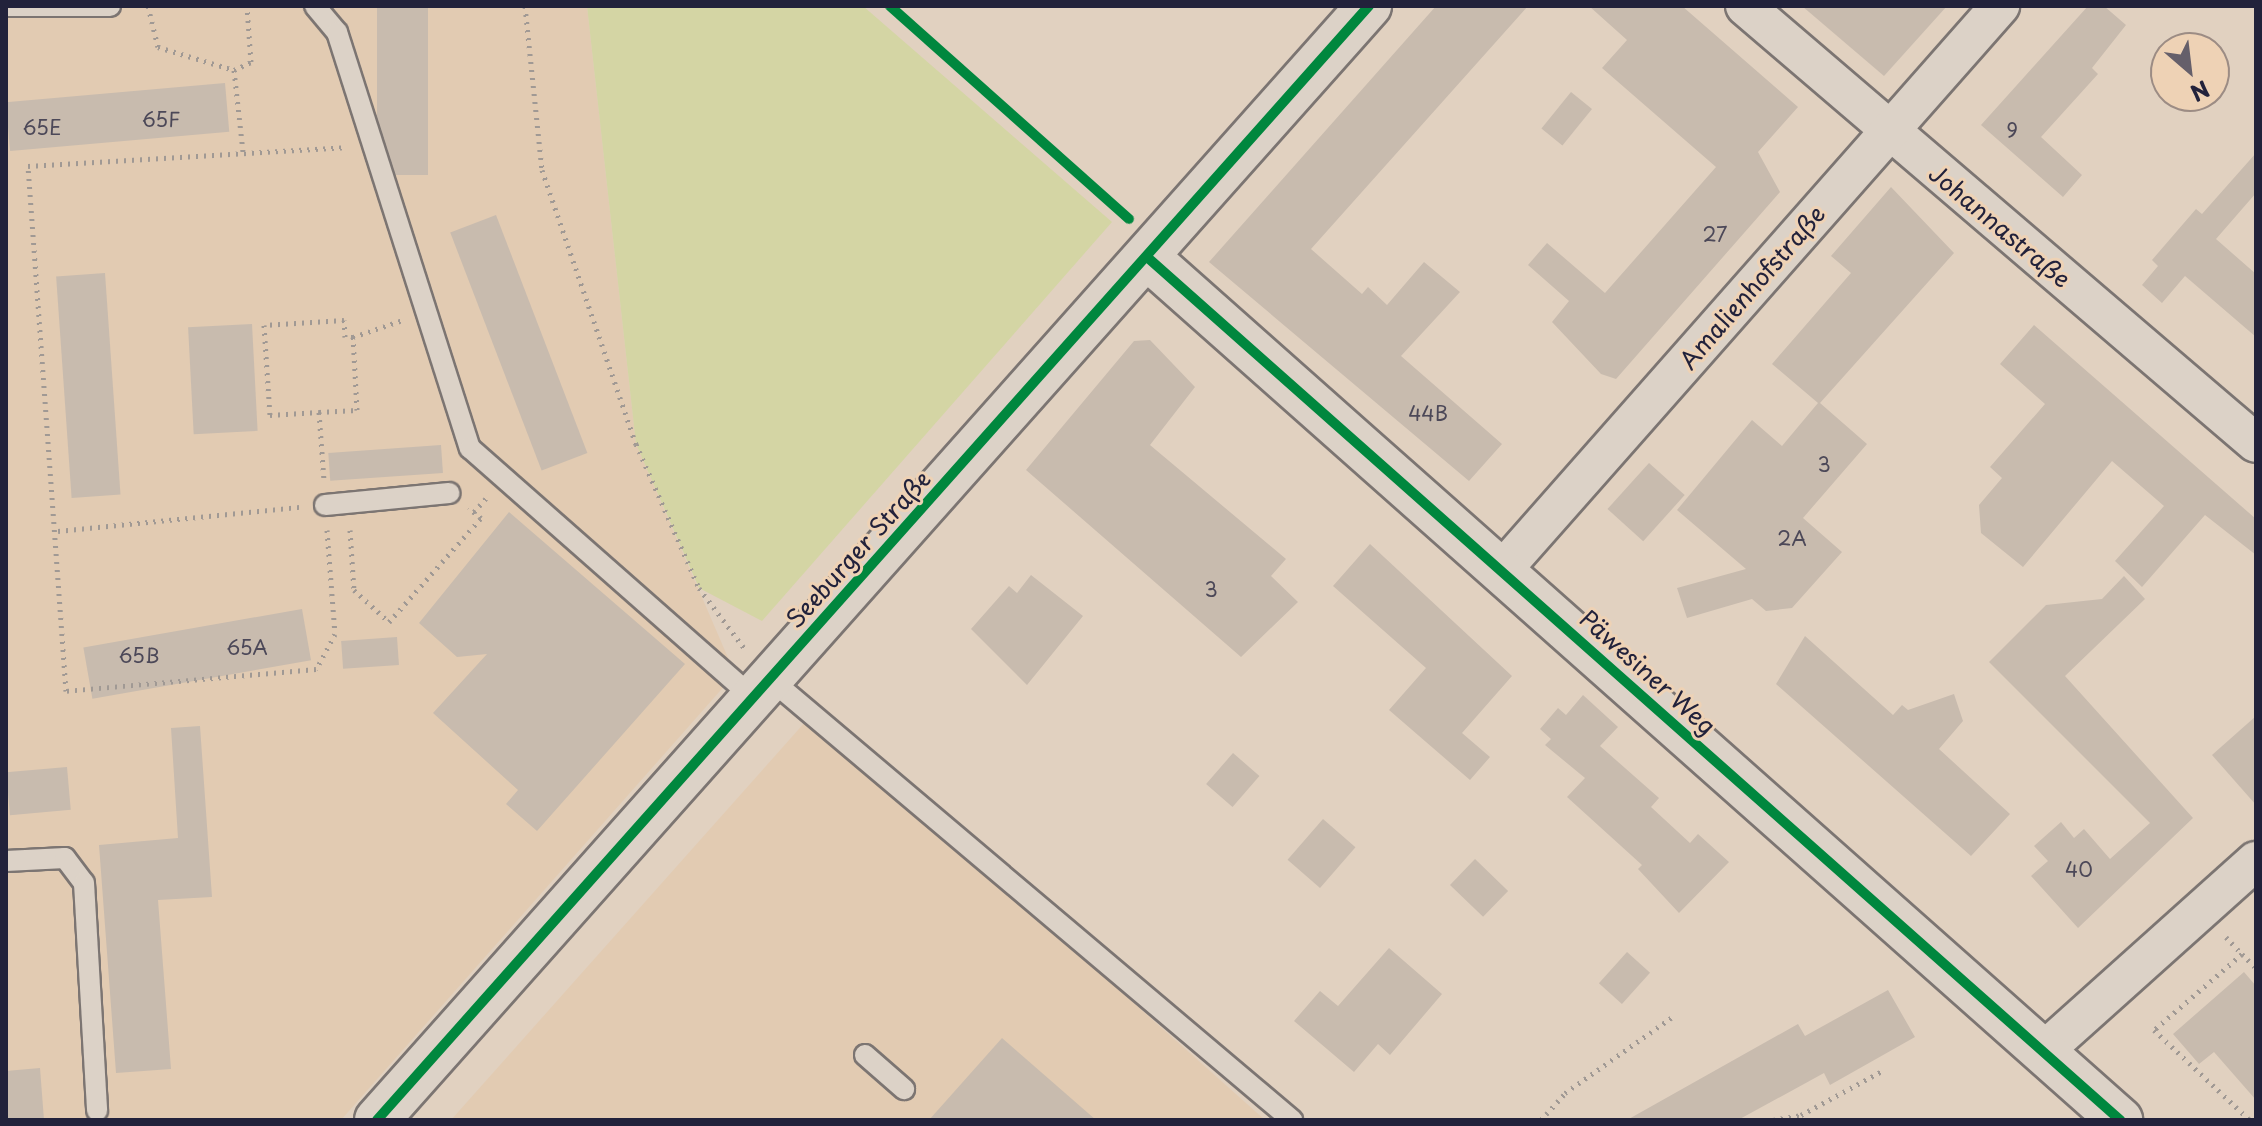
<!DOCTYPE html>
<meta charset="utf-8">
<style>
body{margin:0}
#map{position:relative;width:2262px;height:1126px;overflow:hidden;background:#e1d1c0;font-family:"Playpen Sans",sans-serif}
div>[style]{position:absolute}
.built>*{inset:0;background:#e2cbb2}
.green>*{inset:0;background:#d4d5a4}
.building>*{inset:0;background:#c8bbae;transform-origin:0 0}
.path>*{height:5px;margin-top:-2.5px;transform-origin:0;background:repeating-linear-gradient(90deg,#a09994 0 2px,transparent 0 8px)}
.roads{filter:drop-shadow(2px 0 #7c7572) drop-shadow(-2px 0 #7c7572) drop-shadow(0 2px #7c7572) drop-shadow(0 -2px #7c7572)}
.lane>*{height:20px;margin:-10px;padding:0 10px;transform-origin:10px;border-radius:10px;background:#dcd2c7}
.street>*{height:38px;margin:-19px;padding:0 19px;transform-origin:19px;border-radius:19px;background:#dcd2c7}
.secondary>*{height:44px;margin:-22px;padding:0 22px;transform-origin:22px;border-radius:22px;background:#dcd2c7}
.cycleway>*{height:10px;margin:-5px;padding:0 5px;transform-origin:5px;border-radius:5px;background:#00873e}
span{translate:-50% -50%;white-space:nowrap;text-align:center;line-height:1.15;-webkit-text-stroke:6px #eed2b5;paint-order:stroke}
.number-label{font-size:20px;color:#4c4858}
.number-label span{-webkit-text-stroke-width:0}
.street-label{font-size:24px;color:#22223b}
.frame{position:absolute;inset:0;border:8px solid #22223b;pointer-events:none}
.north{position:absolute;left:2150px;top:32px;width:80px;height:80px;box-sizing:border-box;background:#eed2b5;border:2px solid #9c8c84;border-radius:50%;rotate:152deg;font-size:22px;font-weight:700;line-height:32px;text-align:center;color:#22223b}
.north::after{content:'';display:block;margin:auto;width:28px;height:36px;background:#655f6a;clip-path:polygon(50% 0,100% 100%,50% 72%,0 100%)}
</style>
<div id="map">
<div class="built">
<div style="clip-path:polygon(6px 6px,587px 6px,636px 444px,735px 674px,341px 1120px,6px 1120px)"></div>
<div style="clip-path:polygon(806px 721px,1062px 939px,1265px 1120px,451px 1120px)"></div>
</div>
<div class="green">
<div style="clip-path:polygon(587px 6px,863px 6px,1112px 222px,762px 621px,699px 588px,636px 444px)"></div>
</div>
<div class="building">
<div style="left:377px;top:6px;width:51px;height:169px"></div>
<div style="clip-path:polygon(1436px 6px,1528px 6px,1311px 249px,1362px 294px,1368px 287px,1387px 305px,1424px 262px,1460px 292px,1401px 356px,1502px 444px,1469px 481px,1209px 262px)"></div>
<div style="clip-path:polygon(1589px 6px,1682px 6px,1798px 107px,1758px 152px,1780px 192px,1616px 379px,1601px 374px,1552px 322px,1569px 301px,1528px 265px,1547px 243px,1605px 293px,1716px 167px,1602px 68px,1627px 40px)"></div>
<div style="clip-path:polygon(1802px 6px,1947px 6px,1884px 76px)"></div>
<div style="clip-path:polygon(2088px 6px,2104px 6px,2126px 25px,2092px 68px,2098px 74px,2041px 137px,2082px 175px,2063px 197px,1981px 125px)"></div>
<div style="left:225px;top:83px;width:49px;height:220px;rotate:85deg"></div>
<div style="left:1571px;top:92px;width:27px;height:47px;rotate:39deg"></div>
<div style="clip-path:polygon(2256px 153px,2256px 193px,2216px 239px,2256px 274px,2256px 337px,2185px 276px,2162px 303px,2142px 285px,2158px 266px,2152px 260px,2196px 209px,2202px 214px)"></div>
<div style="clip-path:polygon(1891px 187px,1954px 253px,1820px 403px,1867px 444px,1803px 518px,1842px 552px,1792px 608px,1766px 611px,1752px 599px,1687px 618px,1677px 588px,1746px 569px,1677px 510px,1752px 420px,1782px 446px,1818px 403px,1772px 364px,1851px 273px,1831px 256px)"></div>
<div style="left:496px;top:215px;width:255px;height:49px;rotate:69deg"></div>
<div style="left:105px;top:273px;width:222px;height:49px;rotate:86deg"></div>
<div style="left:252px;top:324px;width:107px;height:64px;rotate:87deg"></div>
<div style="clip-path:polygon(2034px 325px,2256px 519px,2256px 555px,2205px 515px,2142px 587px,2115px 561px,2164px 506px,2112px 461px,2023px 567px,1981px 533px,1979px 505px,2002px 478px,1990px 467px,2045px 404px,2000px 364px)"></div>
<div style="clip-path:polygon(1150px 340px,1195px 387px,1150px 445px,1286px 559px,1271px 576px,1298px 602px,1241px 657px,1026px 470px,1134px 341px)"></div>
<div style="left:441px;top:445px;width:28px;height:113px;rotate:86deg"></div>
<div style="left:1649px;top:463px;width:48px;height:62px;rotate:42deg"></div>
<div style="clip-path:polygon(509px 512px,685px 664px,537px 831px,506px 804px,518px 790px,433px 713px,487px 654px,457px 657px,419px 623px)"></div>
<div style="clip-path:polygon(1370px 544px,1512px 676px,1462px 733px,1490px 757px,1470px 780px,1389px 710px,1426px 668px,1333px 586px)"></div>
<div style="clip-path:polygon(1031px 575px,1083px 616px,1027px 685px,971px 629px,1009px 586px,1017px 593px)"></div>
<div style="clip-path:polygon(2124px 576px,2145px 599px,2065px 676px,2193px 818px,2078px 928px,2031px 876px,2048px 861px,2034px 846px,2061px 822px,2074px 838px,2084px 829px,2110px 859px,2150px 823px,1989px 662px,2046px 605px,2102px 599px)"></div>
<div style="left:302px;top:609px;width:52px;height:222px;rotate:80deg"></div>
<div style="clip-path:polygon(1805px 636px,1893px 715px,1902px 705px,1908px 710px,1954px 694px,1963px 721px,1939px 749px,2010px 814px,1971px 856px,1776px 684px)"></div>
<div style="left:397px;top:637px;width:28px;height:56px;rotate:86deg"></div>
<div style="clip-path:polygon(1583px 695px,1618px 727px,1600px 746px,1659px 798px,1651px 807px,1690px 843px,1698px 834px,1729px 862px,1679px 913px,1638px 869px,1642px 865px,1567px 797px,1585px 778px,1545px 745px,1551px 739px,1540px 729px,1558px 708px,1566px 715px)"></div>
<div style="clip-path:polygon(2256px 716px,2256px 805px,2212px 755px)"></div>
<div style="clip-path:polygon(200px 726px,212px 897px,158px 900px,171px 1069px,116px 1073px,99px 845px,178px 838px,171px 728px)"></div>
<div style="left:1233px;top:753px;width:35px;height:41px;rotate:41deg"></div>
<div style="left:67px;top:767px;width:43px;height:61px;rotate:85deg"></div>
<div style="left:1323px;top:819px;width:43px;height:54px;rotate:41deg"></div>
<div style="left:1475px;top:859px;width:46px;height:36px;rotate:44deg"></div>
<div style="clip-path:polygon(1389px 948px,1442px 994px,1390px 1055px,1378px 1044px,1354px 1072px,1294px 1021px,1320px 991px,1338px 1006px)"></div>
<div style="left:1627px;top:952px;width:31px;height:42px;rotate:42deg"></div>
<div style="clip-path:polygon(2244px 972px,2256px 986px,2256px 1100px,2214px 1052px,2199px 1064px,2173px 1034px)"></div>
<div style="clip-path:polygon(1888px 990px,1915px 1037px,1830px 1085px,1824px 1073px,1738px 1120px,1627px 1120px,1798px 1024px,1805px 1036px)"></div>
<div style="clip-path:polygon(1002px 1038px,1096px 1120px,929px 1120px)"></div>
<div style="clip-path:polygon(40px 1068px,44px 1120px,6px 1120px,6px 1071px)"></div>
</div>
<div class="path">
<div style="left:148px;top:6px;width:42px;rotate:76.3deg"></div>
<div style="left:158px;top:47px;width:79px;rotate:16.8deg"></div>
<div style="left:234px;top:70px;width:82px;rotate:83.7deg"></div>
<div style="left:525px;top:6px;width:165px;rotate:84.1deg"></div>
<div style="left:542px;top:170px;width:290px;rotate:71.1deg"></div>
<div style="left:636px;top:444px;width:157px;rotate:66.4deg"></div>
<div style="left:699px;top:588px;width:76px;rotate:53deg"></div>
<div style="left:234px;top:70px;width:19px;rotate:-25deg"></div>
<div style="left:251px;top:62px;width:56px;rotate:-94.1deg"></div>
<div style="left:353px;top:337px;width:53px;rotate:-18.8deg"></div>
<div style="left:319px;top:412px;width:38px;rotate:-3deg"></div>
<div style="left:357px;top:410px;width:73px;rotate:-93.1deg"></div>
<div style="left:353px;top:337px;width:8px;rotate:180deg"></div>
<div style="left:345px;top:337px;width:17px;rotate:-93deg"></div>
<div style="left:344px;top:320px;width:80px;rotate:176.4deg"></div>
<div style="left:264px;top:325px;width:90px;rotate:86.2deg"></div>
<div style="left:270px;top:415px;width:49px;rotate:-3.5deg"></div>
<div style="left:319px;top:412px;width:68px;rotate:85.8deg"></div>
<div style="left:474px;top:512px;width:20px;rotate:-49deg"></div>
<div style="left:327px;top:530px;width:104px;rotate:85.6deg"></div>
<div style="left:335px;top:634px;width:40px;rotate:118deg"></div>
<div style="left:316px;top:669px;width:251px;rotate:175deg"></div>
<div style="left:66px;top:691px;width:526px;rotate:-94.14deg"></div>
<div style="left:28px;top:166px;width:318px;rotate:-3.4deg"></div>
<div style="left:350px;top:530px;width:60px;rotate:86.2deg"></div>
<div style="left:354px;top:590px;width:47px;rotate:42.4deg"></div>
<div style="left:389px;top:622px;width:139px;rotate:-48.5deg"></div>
<div style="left:481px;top:518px;width:16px;rotate:-140deg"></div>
<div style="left:58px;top:531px;width:243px;rotate:-5.7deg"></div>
<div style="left:2226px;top:937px;width:23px;rotate:47deg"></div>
<div style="left:2242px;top:954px;width:116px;rotate:139.2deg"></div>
<div style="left:2154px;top:1030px;width:132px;rotate:43.2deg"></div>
<div style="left:2242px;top:954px;width:20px;rotate:45deg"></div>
<div style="left:1541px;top:1120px;width:36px;rotate:-48deg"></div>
<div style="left:1565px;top:1093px;width:135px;rotate:-35.3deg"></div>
<div style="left:1773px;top:1120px;width:28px;rotate:-10deg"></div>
<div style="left:1801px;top:1115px;width:94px;rotate:-28.5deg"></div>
</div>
<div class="roads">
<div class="lane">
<div style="left:7px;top:6px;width:103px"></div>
<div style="left:315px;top:6px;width:34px;rotate:50deg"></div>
<div style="left:337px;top:32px;width:437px;rotate:72.3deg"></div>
<div style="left:470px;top:448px;width:376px;rotate:41.4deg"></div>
<div style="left:325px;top:505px;width:125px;rotate:-5.5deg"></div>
<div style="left:769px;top:678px;width:685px;rotate:40.2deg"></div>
<div style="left:6px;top:861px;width:59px;rotate:-2.9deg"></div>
<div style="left:65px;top:858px;width:31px;rotate:53deg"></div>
<div style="left:84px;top:883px;width:228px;rotate:86.7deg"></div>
<div style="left:865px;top:1055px;width:52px;rotate:41.1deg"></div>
</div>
<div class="street">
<div style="left:1745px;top:6px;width:672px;rotate:40.54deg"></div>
<div style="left:1504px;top:568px;width:750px;rotate:-48.57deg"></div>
<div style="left:2045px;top:1050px;width:283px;rotate:-41.9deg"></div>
</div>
<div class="secondary">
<div style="left:1147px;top:257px;width:1301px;rotate:41.57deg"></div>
<div style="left:377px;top:1120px;width:1492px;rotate:-48.32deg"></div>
</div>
</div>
<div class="cycleway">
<div style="left:890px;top:6px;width:320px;rotate:41.7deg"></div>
<div style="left:1147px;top:257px;width:1301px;rotate:41.57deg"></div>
<div style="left:377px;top:1120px;width:1492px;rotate:-48.32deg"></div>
</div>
<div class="number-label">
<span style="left:161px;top:119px">65F</span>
<span style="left:42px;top:127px">65E</span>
<span style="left:2012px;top:130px">9</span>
<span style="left:1715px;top:234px">27</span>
<span style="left:1428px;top:413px">44B</span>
<span style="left:1824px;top:464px">3</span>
<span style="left:1792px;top:538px">2A</span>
<span style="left:1211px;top:589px">3</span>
<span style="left:247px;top:647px">65A</span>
<span style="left:139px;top:655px">65B</span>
<span style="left:2079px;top:869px">40</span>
</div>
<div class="street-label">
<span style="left:2000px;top:226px;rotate:40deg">Johannastraße</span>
<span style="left:1752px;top:287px;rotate:-49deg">Amalienhofstraße</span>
<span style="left:858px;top:549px;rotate:-48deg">Seeburger Straße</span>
<span style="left:1648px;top:672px;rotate:42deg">Päwesiner Weg</span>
</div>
<div class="frame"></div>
<div class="north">N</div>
</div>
